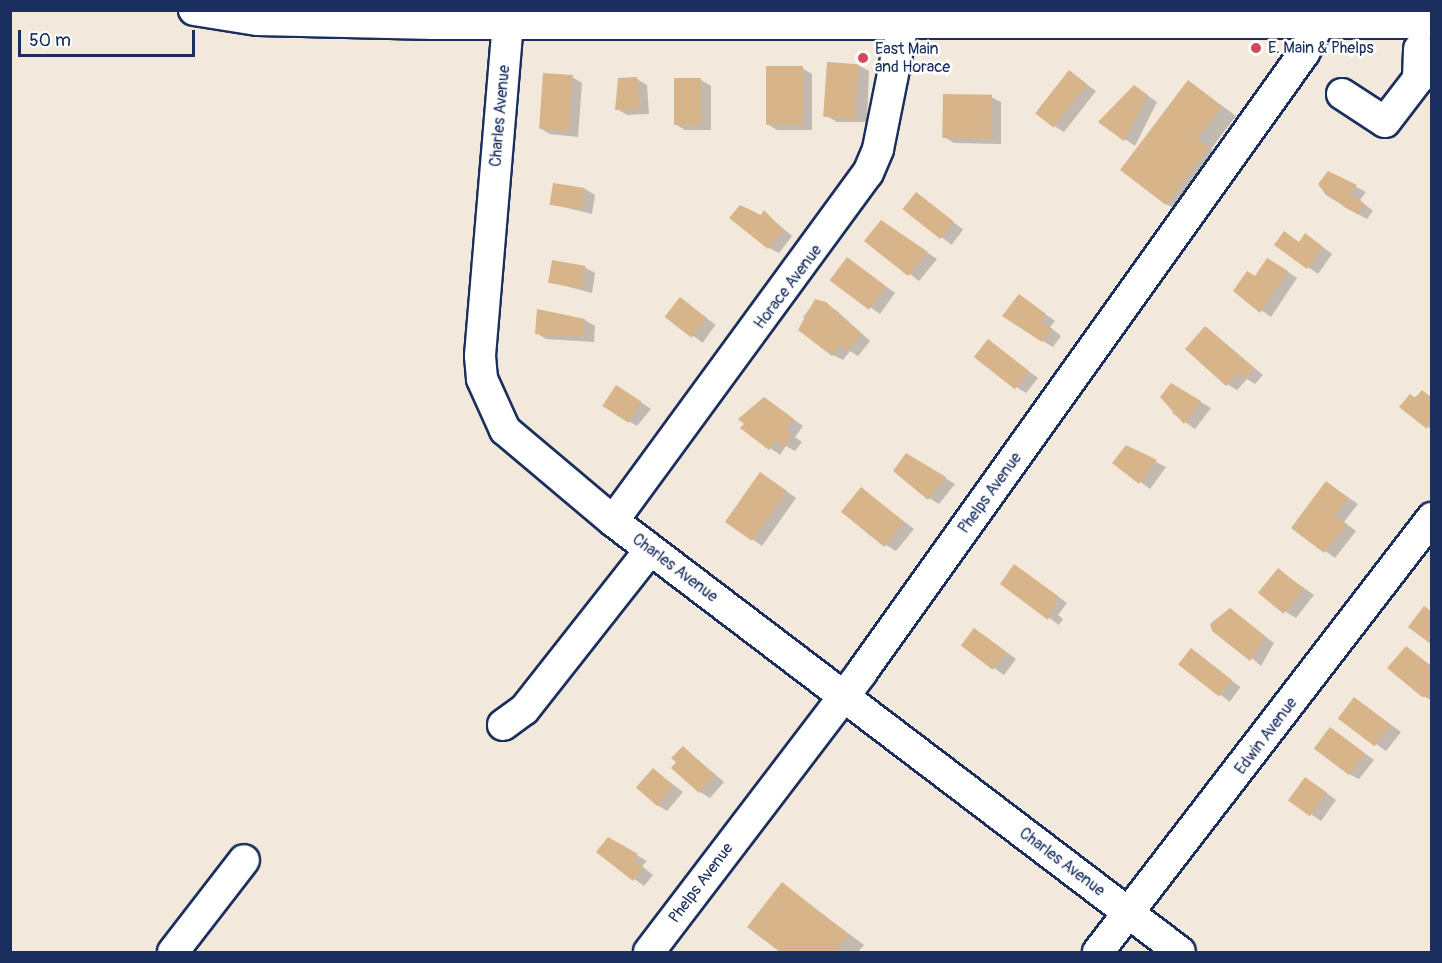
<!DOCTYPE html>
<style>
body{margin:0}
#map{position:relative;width:1442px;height:963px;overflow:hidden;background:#f3e8dc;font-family:Pangolin,sans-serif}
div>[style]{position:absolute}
.shadow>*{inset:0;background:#0003;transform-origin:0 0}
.building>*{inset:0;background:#d8b48a;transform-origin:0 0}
.roads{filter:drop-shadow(2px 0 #1b2f5e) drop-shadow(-2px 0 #1b2f5e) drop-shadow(0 2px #1b2f5e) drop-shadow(0 -2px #1b2f5e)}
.minor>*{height:30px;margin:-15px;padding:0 15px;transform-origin:15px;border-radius:15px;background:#fff}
.dots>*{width:16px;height:16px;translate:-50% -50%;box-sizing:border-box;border:3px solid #fff;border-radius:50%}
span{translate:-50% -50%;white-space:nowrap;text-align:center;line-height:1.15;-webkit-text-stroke:5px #fff;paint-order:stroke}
.poi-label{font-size:16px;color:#1b2f5e}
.left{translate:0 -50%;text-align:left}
.street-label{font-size:16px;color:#1b2f5e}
.frame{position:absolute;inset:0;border:12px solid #1b2f5e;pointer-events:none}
.scale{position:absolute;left:18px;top:30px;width:177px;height:27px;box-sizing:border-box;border:3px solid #1b2f5e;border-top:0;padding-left:8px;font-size:18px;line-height:21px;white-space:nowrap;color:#1b2f5e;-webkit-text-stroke:4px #fff;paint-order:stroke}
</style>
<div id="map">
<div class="shadow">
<div style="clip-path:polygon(858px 65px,869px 71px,867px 122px,837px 122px,827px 116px)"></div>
<div style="clip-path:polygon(802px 68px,812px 74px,812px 130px,777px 130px,767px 124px)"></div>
<div style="clip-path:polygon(1069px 72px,1096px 91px,1064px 132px,1054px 126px)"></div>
<div style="clip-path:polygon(572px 77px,582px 83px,578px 137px,550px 134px,540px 128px)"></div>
<div style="clip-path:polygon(637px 79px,647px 85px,649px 114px,627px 115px,617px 109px)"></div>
<div style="clip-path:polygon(701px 80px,711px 86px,711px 130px,685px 130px,675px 124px)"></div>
<div style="clip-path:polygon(1189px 82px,1236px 116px,1211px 149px,1223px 158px,1182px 213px,1166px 204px)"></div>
<div style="clip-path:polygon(1144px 93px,1157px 102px,1135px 146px,1100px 122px)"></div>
<div style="clip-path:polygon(991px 97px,1001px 102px,1001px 144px,954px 143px,944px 137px)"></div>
<div style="clip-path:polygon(1329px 173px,1366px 192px,1360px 200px,1373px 211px,1367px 219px,1344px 207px,1320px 184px)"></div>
<div style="clip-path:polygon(585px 189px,595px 195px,592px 214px,551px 204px)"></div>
<div style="left:916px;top:194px;width:59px;height:19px;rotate:37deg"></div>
<div style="clip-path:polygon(764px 212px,792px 236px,779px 253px,769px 248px)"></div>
<div style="clip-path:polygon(891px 228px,937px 259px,919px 281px,866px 240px)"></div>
<div style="clip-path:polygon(1315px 241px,1332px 254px,1318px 274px,1276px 245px)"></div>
<div style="clip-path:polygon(857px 265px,895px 293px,880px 314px,831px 280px)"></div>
<div style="clip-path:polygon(1278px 265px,1297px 278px,1271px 317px,1235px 291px)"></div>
<div style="clip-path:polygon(584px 267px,595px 273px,592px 293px,550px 282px)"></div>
<div style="clip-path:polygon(1020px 296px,1055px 321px,1050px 327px,1061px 336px,1053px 347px,1043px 341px)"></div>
<div style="left:680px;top:299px;width:44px;height:22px;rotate:36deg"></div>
<div style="clip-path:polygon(816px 301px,836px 310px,870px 341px,858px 356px,850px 351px,843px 360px,833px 355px,803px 317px)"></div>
<div style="clip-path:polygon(539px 311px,585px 320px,595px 326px,594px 342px,546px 339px,536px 333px)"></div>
<div style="clip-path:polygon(1206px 327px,1263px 375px,1255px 384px,1247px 379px,1237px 390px,1227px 384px)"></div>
<div style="clip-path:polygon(988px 341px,1038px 378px,1026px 393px,1016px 387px)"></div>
<div style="clip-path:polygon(1171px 385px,1211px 408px,1195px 429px,1172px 413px,1177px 408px)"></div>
<div style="clip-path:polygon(1422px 392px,1432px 397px,1432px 430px,1401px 407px)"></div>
<div style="clip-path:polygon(627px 393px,651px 409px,637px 426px,627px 420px)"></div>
<div style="clip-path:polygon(774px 405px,803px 426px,795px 437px,802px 442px,795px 451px,786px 446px,780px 455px,742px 428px)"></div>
<div style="clip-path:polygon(1126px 447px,1166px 467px,1150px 489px,1115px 463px)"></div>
<div style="clip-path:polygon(907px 455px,955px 484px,939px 504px,929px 498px)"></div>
<div style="clip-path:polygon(770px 480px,796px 498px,762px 546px,726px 520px)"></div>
<div style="clip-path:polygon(1327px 483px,1358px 504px,1344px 522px,1356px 531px,1335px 558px,1293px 527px)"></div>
<div style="clip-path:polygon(861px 489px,914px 529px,896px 551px,886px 545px)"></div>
<div style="clip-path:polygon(1015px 566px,1067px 603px,1058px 615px,1063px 619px,1059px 625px,1002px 583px)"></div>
<div style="clip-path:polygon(1278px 570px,1314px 595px,1296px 618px,1286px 612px)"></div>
<div style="clip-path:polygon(1230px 610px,1274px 643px,1261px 666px,1212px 624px)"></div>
<div style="clip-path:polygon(985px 636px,1016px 659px,1004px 675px,963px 646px)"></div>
<div style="clip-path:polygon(1406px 648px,1432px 666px,1432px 701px,1422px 695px)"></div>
<div style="left:1191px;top:650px;width:62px;height:18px;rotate:37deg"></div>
<div style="clip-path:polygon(1364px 705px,1401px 732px,1386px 751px,1340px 719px)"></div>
<div style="clip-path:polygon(1340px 735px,1374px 760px,1359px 779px,1349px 774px)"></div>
<div style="clip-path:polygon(683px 747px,724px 782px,710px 798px,700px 792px)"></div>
<div style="clip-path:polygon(654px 770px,683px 792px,667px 811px,657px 805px)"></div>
<div style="clip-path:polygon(1316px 785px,1336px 800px,1321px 821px,1290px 800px)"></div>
<div style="clip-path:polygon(608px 839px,647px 861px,642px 866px,653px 875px,644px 886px,598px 852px)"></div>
<div style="clip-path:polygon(782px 884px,864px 945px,858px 952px,782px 952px,749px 927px)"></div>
</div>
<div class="building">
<div style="left:827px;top:62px;width:32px;height:55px;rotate:4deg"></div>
<div style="left:766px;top:66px;width:37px;height:59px"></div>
<div style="left:1069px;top:70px;width:23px;height:55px;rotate:38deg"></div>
<div style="left:543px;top:73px;width:30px;height:56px;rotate:4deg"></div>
<div style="clip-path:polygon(637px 77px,639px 109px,615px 110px,618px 78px)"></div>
<div style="left:674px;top:78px;width:27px;height:47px"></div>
<div style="clip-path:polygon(1188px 80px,1222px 106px,1197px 139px,1209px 148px,1166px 205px,1120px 170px)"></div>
<div style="clip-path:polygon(1134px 85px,1148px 95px,1124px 141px,1098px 122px)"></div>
<div style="left:943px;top:94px;width:49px;height:44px;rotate:1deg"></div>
<div style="clip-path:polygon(1328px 171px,1357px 185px,1350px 194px,1364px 204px,1357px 214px,1326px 195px,1318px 184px)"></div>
<div style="left:553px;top:183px;width:32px;height:22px;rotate:9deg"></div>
<div style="left:916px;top:192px;width:48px;height:22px;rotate:38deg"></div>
<div style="clip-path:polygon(740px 205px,761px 215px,764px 210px,783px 230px,768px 249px,729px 218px)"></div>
<div style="clip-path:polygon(881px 220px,928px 252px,908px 276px,864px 241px)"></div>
<div style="clip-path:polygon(1284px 231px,1299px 242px,1305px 233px,1323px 247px,1307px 269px,1274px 245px)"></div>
<div style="left:847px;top:257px;width:49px;height:29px;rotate:37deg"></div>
<div style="clip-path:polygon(1267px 258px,1288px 271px,1260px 313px,1233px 291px,1247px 271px,1255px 276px)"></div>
<div style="left:552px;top:260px;width:34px;height:23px;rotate:10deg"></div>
<div style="clip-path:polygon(1019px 294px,1046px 314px,1041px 321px,1052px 329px,1042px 342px,1002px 316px)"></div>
<div style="left:680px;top:297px;width:34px;height:25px;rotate:38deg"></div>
<div style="clip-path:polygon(815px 299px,826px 302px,861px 334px,847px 351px,840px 345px,832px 356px,798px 330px)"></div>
<div style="clip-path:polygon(537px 309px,585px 319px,584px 337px,535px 334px)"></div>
<div style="clip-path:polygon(1205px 326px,1254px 368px,1244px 379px,1237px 373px,1226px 386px,1185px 349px)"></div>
<div style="left:988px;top:339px;width:52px;height:23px;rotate:38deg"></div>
<div style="clip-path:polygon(1171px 383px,1201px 401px,1184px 424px,1160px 397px)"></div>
<div style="left:616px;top:385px;width:31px;height:25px;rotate:33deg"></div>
<div style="clip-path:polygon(1422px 390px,1432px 398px,1427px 429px,1399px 407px,1410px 394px,1415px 398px)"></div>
<div style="clip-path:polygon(764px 397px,794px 419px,785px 430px,793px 435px,784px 447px,776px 441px,769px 450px,740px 428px,744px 424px,738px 419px)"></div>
<div style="clip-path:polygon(1126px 445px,1157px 460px,1139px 484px,1112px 463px)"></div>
<div style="clip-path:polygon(906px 453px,946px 477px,928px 500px,893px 471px)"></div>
<div style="left:760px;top:472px;width:33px;height:61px;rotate:35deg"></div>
<div style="clip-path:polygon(1326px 481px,1348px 498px,1335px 515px,1347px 524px,1324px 553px,1291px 528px)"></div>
<div style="left:861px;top:487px;width:56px;height:32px;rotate:39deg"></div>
<div style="clip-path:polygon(1014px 564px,1058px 596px,1048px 620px,1000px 584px)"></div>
<div style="left:1278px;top:568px;width:33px;height:32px;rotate:39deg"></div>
<div style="clip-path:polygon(1424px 606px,1432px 612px,1432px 645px,1408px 627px)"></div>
<div style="clip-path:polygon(1230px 608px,1265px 636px,1250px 661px,1212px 631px,1210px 624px)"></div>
<div style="left:974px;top:628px;width:40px;height:22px;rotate:37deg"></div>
<div style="clip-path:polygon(1406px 646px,1432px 667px,1430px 697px,1422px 697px,1387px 668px)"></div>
<div style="left:1191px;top:648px;width:52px;height:21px;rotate:38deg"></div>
<div style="left:1354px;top:697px;width:46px;height:27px;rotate:37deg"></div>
<div style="left:1330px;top:727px;width:44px;height:27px;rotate:37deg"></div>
<div style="clip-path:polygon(683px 746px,715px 776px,699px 793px,671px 768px,676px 762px,671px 758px)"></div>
<div style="left:653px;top:768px;width:28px;height:26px;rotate:41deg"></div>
<div style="left:1305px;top:777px;width:27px;height:29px;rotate:36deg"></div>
<div style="clip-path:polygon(608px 837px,638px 854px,633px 860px,644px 868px,633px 881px,596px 852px)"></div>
<div style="clip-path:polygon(782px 882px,849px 935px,836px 952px,780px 952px,747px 927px)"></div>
</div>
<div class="roads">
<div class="minor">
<div style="left:194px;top:10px;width:65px;rotate:8.9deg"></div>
<div style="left:258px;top:20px;width:175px;rotate:1.3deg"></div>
<div style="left:433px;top:24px;width:999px;rotate:-0.06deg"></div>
<div style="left:508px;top:22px;width:335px;rotate:94.8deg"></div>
<div style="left:480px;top:356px;width:23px;rotate:85deg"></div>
<div style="left:482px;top:379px;width:56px;rotate:65.7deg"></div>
<div style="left:505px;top:430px;width:141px;rotate:40.1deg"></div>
<div style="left:613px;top:521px;width:712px;rotate:37.24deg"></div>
<div style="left:1342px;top:94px;width:51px;rotate:33.1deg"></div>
<div style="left:1385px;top:122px;width:54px;rotate:-52.5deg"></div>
<div style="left:1418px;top:79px;width:30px;rotate:-88deg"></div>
<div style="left:613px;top:521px;width:431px;rotate:-53.8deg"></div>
<div style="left:868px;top:173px;width:26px;rotate:-67deg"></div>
<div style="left:878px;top:149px;width:127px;rotate:-78.7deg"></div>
<div style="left:503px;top:725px;width:26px;rotate:-36deg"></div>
<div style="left:524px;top:710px;width:204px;rotate:-51.8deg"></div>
<div style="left:173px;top:952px;width:116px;rotate:-52.3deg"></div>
<div style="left:649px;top:952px;width:352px;rotate:-52.7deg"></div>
<div style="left:862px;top:672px;width:761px;rotate:-54.47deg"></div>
<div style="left:1304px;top:53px;width:48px;rotate:-62.9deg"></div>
<div style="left:1098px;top:952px;width:548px;rotate:-52.42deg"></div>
</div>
</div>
<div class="dots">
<div style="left:1256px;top:48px;background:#d1495b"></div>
<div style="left:863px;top:58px;background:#d1495b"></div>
</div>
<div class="poi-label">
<span class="left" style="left:1268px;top:48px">E. Main &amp; Phelps</span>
<span class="left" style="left:875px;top:58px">East Main<br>and Horace</span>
</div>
<div class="street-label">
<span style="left:500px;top:116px;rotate:-85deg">Charles Avenue</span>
<span style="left:788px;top:287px;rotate:-53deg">Horace Avenue</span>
<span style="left:990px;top:493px;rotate:-54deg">Phelps Avenue</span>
<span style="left:675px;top:568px;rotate:37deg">Charles Avenue</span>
<span style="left:1266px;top:736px;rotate:-53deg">Edwin Avenue</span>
<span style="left:1062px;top:862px;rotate:37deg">Charles Avenue</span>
<span style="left:701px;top:883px;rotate:-53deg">Phelps Avenue</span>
</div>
<div class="frame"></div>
<div class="scale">50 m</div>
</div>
